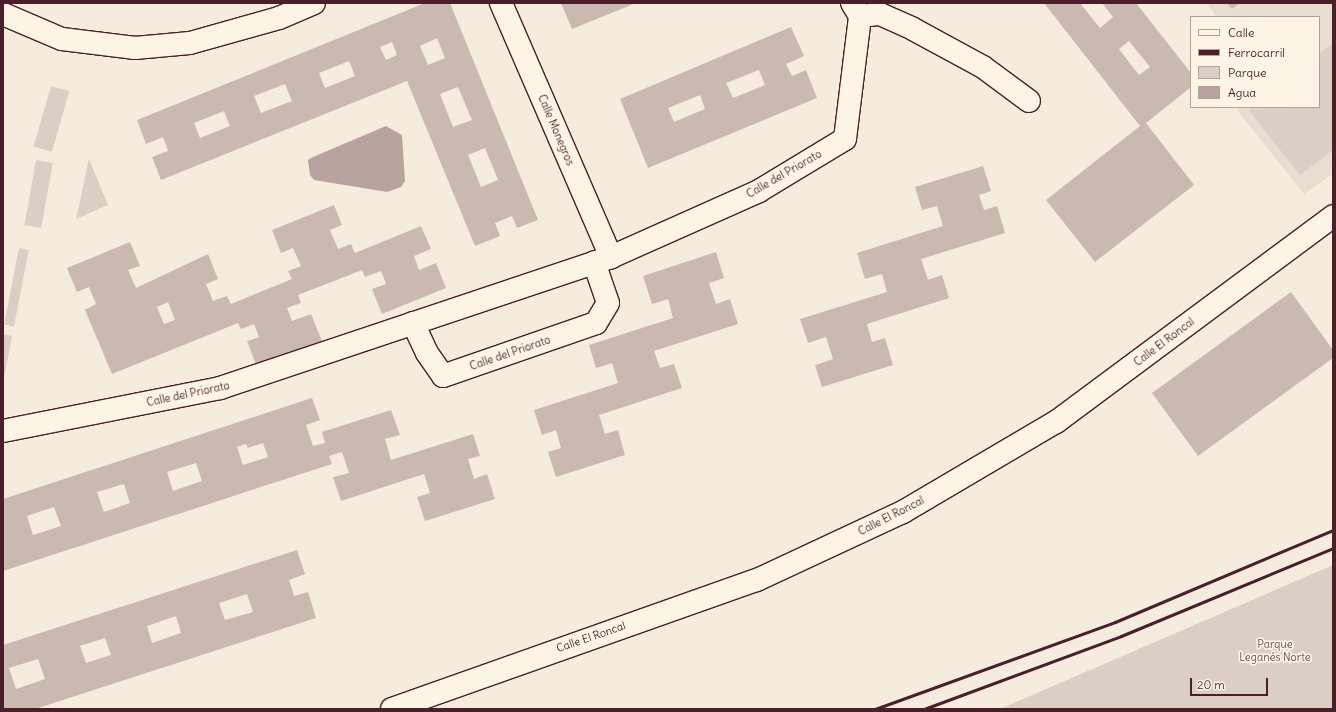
<!DOCTYPE html>
<meta charset="utf-8">
<style>
body{margin:0}
#map{position:relative;width:1336px;height:712px;overflow:hidden;background:#f5ecde;font-family:Delius,sans-serif}
div>[style]{position:absolute}
.built>*{inset:0;background:#e8ddd0}
.green>*{inset:0;background:#dbcec4;transform-origin:0 0}
.water>*{inset:0;background:#b8a39e}
.building>*{inset:0;background:#cab9b1}
.roads{filter:drop-shadow(1px 0 #4a1f2b) drop-shadow(-1px 0 #4a1f2b) drop-shadow(0 1px #4a1f2b) drop-shadow(0 -1px #4a1f2b)}
.minor>*{height:22px;margin:-11px;padding:0 11px;transform-origin:11px;border-radius:11px;background:#fcf5e5}
.rail>*{height:3px;margin:-1.5px;padding:0 1.5px;transform-origin:1.5px;border-radius:1.5px;background:#4a1f2b}
span{translate:-50% -50%;white-space:nowrap;text-align:center;line-height:1.15;-webkit-text-stroke:3.5px #fcf5e5;paint-order:stroke}
.street-label{font-size:11px;color:#4a1f2b}
.park-label{font-size:11px;color:#6e4b51}
.frame{position:absolute;inset:0;border:4px solid #4a1f2b;pointer-events:none}
.legend{position:absolute;left:1190px;top:16px;width:130px;height:92px;box-sizing:border-box;background:#fcf5e5;border:1px solid #b59f9b;margin:0;padding:5px 7px;list-style:none;font-size:12px;color:#4a1f2b}
.legend li{display:flex;align-items:center;gap:8px;height:20px}
.legend b{width:20px;border:1px solid #b59f9b}
.scale{position:absolute;left:1190px;top:678px;width:78px;height:18px;box-sizing:border-box;border:2px solid #4a1f2b;border-top:0;padding-left:5px;font-size:12px;line-height:14px;white-space:nowrap;color:#4a1f2b;-webkit-text-stroke:3px #fcf5e5;paint-order:stroke}
</style>
<div id="map">
<div class="built">
<div style="clip-path:polygon(1206px 3px,1333px 3px,1333px 174px,1304px 194px,1237px 110px,1241px 107px,1319px 107px,1319px 17px,1217px 17px)"></div>
</div>
<div class="green">
<div style="clip-path:polygon(1333px 43px,1333px 150px,1300px 175px,1248px 109px,1319px 107px,1319px 54px)"></div>
<div style="left:51px;top:86px;width:19px;height:63px;rotate:16deg"></div>
<div style="clip-path:polygon(89px 159px,108px 205px,76px 219px)"></div>
<div style="left:36px;top:160px;width:17px;height:66px;rotate:10deg"></div>
<div style="left:19px;top:248px;width:10px;height:78px;rotate:11deg"></div>
<div style="clip-path:polygon(3px 334px,12px 336px,3px 383px)"></div>
<div style="clip-path:polygon(1333px 565px,1333px 709px,1000px 709px)"></div>
</div>
<div class="water">
<div style="clip-path:polygon(386px 126px,402px 135px,405px 181px,401px 187px,387px 192px,314px 180px,310px 175px,308px 160px,313px 157px)"></div>
</div>
<div class="building">
<div style="clip-path:polygon(evenodd,425px 3px,450px 3px,538px 220px,517px 228px,512px 216px,495px 223px,500px 236px,475px 246px,407px 81px,161px 180px,152px 157px,168px 151px,163px 137px,146px 144px,137px 120px,425px 3px,437px 38px,445px 58px,428px 65px,420px 46px,437px 38px,425px 3px,392px 42px,397px 55px,386px 60px,380px 47px,392px 42px,425px 3px,349px 61px,355px 76px,325px 88px,319px 73px,349px 61px,425px 3px,285px 84px,292px 101px,261px 113px,254px 96px,285px 84px,425px 3px,458px 87px,472px 120px,453px 127px,440px 94px,458px 87px,425px 3px,224px 111px,230px 126px,200px 138px,194px 123px,224px 111px,425px 3px,485px 148px,498px 180px,481px 187px,468px 155px,485px 148px)"></div>
<div style="clip-path:polygon(561px 3px,636px 3px,572px 29px)"></div>
<div style="clip-path:polygon(evenodd,1044px 3px,1080px 3px,1100px 28px,1113px 17px,1102px 3px,1136px 3px,1191px 73px,1191px 87px,1146px 123px,1194px 185px,1095px 262px,1046px 200px,1140px 126px,1044px 3px,1129px 41px,1150px 67px,1139px 75px,1119px 49px,1129px 41px)"></div>
<div style="clip-path:polygon(1227px 3px,1240px 3px,1232px 9px)"></div>
<div style="clip-path:polygon(evenodd,791px 27px,804px 56px,786px 64px,792px 76px,806px 70px,817px 98px,648px 168px,620px 99px,791px 27px,759px 70px,765px 85px,733px 98px,726px 83px,759px 70px,791px 27px,700px 95px,705px 109px,674px 122px,668px 108px,700px 95px)"></div>
<div style="clip-path:polygon(983px 166px,991px 191px,979px 195px,984px 210px,997px 206px,1005px 233px,921px 259px,928px 280px,942px 275px,949px 298px,867px 324px,872px 342px,885px 338px,893px 365px,822px 387px,815px 365px,833px 359px,826px 337px,808px 343px,800px 319px,887px 292px,882px 274px,865px 279px,857px 253px,943px 226px,937px 206px,922px 210px,915px 187px)"></div>
<div style="clip-path:polygon(evenodd,334px 205px,342px 225px,330px 230px,338px 249px,351px 244px,355px 253px,421px 226px,431px 249px,414px 256px,419px 270px,436px 263px,446px 288px,382px 314px,372px 289px,386px 284px,381px 271px,365px 277px,362px 270px,298px 295px,301px 303px,287px 308px,292px 321px,311px 314px,322px 341px,257px 367px,247px 341px,259px 337px,254px 324px,241px 329px,238px 323px,112px 374px,85px 310px,96px 304px,89px 287px,77px 292px,67px 268px,130px 242px,140px 266px,128px 270px,136px 288px,208px 254px,218px 279px,206px 284px,213px 301px,227px 296px,231px 304px,292px 279px,288px 271px,301px 266px,293px 248px,281px 253px,272px 230px,334px 205px,168px 302px,175px 320px,164px 324px,157px 307px,168px 302px)"></div>
<div style="clip-path:polygon(716px 252px,724px 278px,709px 283px,716px 304px,730px 299px,738px 324px,654px 351px,660px 368px,674px 364px,682px 388px,599px 415px,605px 434px,618px 430px,625px 455px,556px 477px,548px 452px,561px 448px,556px 430px,542px 435px,534px 410px,618px 383px,612px 363px,596px 368px,589px 345px,673px 318px,668px 299px,652px 304px,643px 276px)"></div>
<div style="clip-path:polygon(1291px 292px,1333px 350px,1333px 358px,1198px 456px,1152px 393px)"></div>
<div style="clip-path:polygon(evenodd,312px 398px,320px 420px,306px 425px,313px 446px,325px 443px,322px 432px,391px 410px,400px 435px,385px 439px,391px 460px,473px 434px,480px 456px,468px 459px,474px 479px,487px 474px,495px 499px,425px 521px,417px 497px,430px 493px,424px 474px,341px 501px,333px 477px,349px 473px,342px 452px,329px 456px,332px 464px,3px 571px,3px 499px,312px 398px,263px 443px,268px 457px,243px 465px,237px 447px,246px 444px,248px 448px,263px 443px,312px 398px,196px 463px,202px 481px,173px 491px,167px 472px,196px 463px,312px 398px,124px 484px,130px 503px,104px 512px,97px 492px,124px 484px,312px 398px,54px 507px,61px 526px,33px 535px,27px 516px,54px 507px)"></div>
<div style="clip-path:polygon(evenodd,297px 550px,305px 574px,289px 580px,294px 596px,308px 592px,316px 618px,35px 709px,3px 709px,3px 645px,297px 550px,247px 594px,253px 612px,225px 620px,219px 603px,247px 594px,297px 550px,176px 616px,181px 633px,152px 643px,147px 626px,176px 616px,297px 550px,105px 638px,111px 655px,86px 663px,80px 646px,105px 638px,297px 550px,38px 659px,45px 679px,16px 689px,9px 668px,38px 659px)"></div>
</div>
<div class="roads">
<div class="minor">
<div style="left:501px;top:3px;width:277px;rotate:66.6deg"></div>
<div style="left:3px;top:14px;width:64px;rotate:23deg"></div>
<div style="left:62px;top:39px;width:74px;rotate:7deg"></div>
<div style="left:135px;top:48px;width:55px;rotate:-5.2deg"></div>
<div style="left:190px;top:43px;width:92px;rotate:-15.7deg"></div>
<div style="left:279px;top:18px;width:38px;rotate:-23deg"></div>
<div style="left:860px;top:16px;width:20px;rotate:-6deg"></div>
<div style="left:880px;top:14px;width:36px;rotate:24deg"></div>
<div style="left:913px;top:29px;width:80px;rotate:28.5deg"></div>
<div style="left:983px;top:67px;width:57px;rotate:36.5deg"></div>
<div style="left:413px;top:323px;width:33px;rotate:65deg"></div>
<div style="left:427px;top:353px;width:28px;rotate:55deg"></div>
<div style="left:443px;top:376px;width:162px;rotate:-19.1deg"></div>
<div style="left:596px;top:323px;width:23px;rotate:-59deg"></div>
<div style="left:608px;top:303px;width:43px;rotate:-108.9deg"></div>
<div style="left:3px;top:431px;width:221px;rotate:-11.2deg"></div>
<div style="left:220px;top:388px;width:412px;rotate:-18.5deg"></div>
<div style="left:611px;top:257px;width:162px;rotate:-24deg"></div>
<div style="left:759px;top:191px;width:100px;rotate:-31.2deg"></div>
<div style="left:845px;top:139px;width:124px;rotate:-83deg"></div>
<div style="left:860px;top:16px;width:15px;rotate:-122deg"></div>
<div style="left:392px;top:709px;width:387px;rotate:-19.5deg"></div>
<div style="left:757px;top:580px;width:161px;rotate:-25deg"></div>
<div style="left:903px;top:512px;width:178px;rotate:-30.5deg"></div>
<div style="left:1056px;top:422px;width:345px;rotate:-36.6deg"></div>
</div>
</div>
<div class="rail">
<div style="left:875px;top:709px;width:255px;rotate:-19.9deg"></div>
<div style="left:1115px;top:622px;width:237px;rotate:-22.9deg"></div>
<div style="left:924px;top:709px;width:210px;rotate:-20.3deg"></div>
<div style="left:1121px;top:636px;width:230px;rotate:-22.5deg"></div>
</div>
<div class="street-label">
<span style="left:556px;top:130px;rotate:67deg">Calle Monegros</span>
<span style="left:784px;top:174px;rotate:-30deg">Calle del Priorato</span>
<span style="left:1164px;top:342px;rotate:-37deg">Calle El Roncal</span>
<span style="left:510px;top:353px;rotate:-19deg">Calle del Priorato</span>
<span style="left:188px;top:394px;rotate:-12deg">Calle del Priorato</span>
<span style="left:891px;top:516px;rotate:-27deg">Calle El Roncal</span>
<span style="left:591px;top:637px;rotate:-19deg">Calle El Roncal</span>
</div>
<div class="park-label">
<span style="left:1275px;top:651px">Parque<br>Leganés Norte</span>
</div>
<div class="frame"></div>
<ul class="legend">
<li><b style="height:5px;background:#fcf5e5"></b>Calle</li>
<li><b style="height:5px;background:#4a1f2b"></b>Ferrocarril</li>
<li><b style="height:11px;background:#dbcec4"></b>Parque</li>
<li><b style="height:11px;background:#b8a39e"></b>Agua</li>
</ul>
<div class="scale">20 m</div>
</div>
